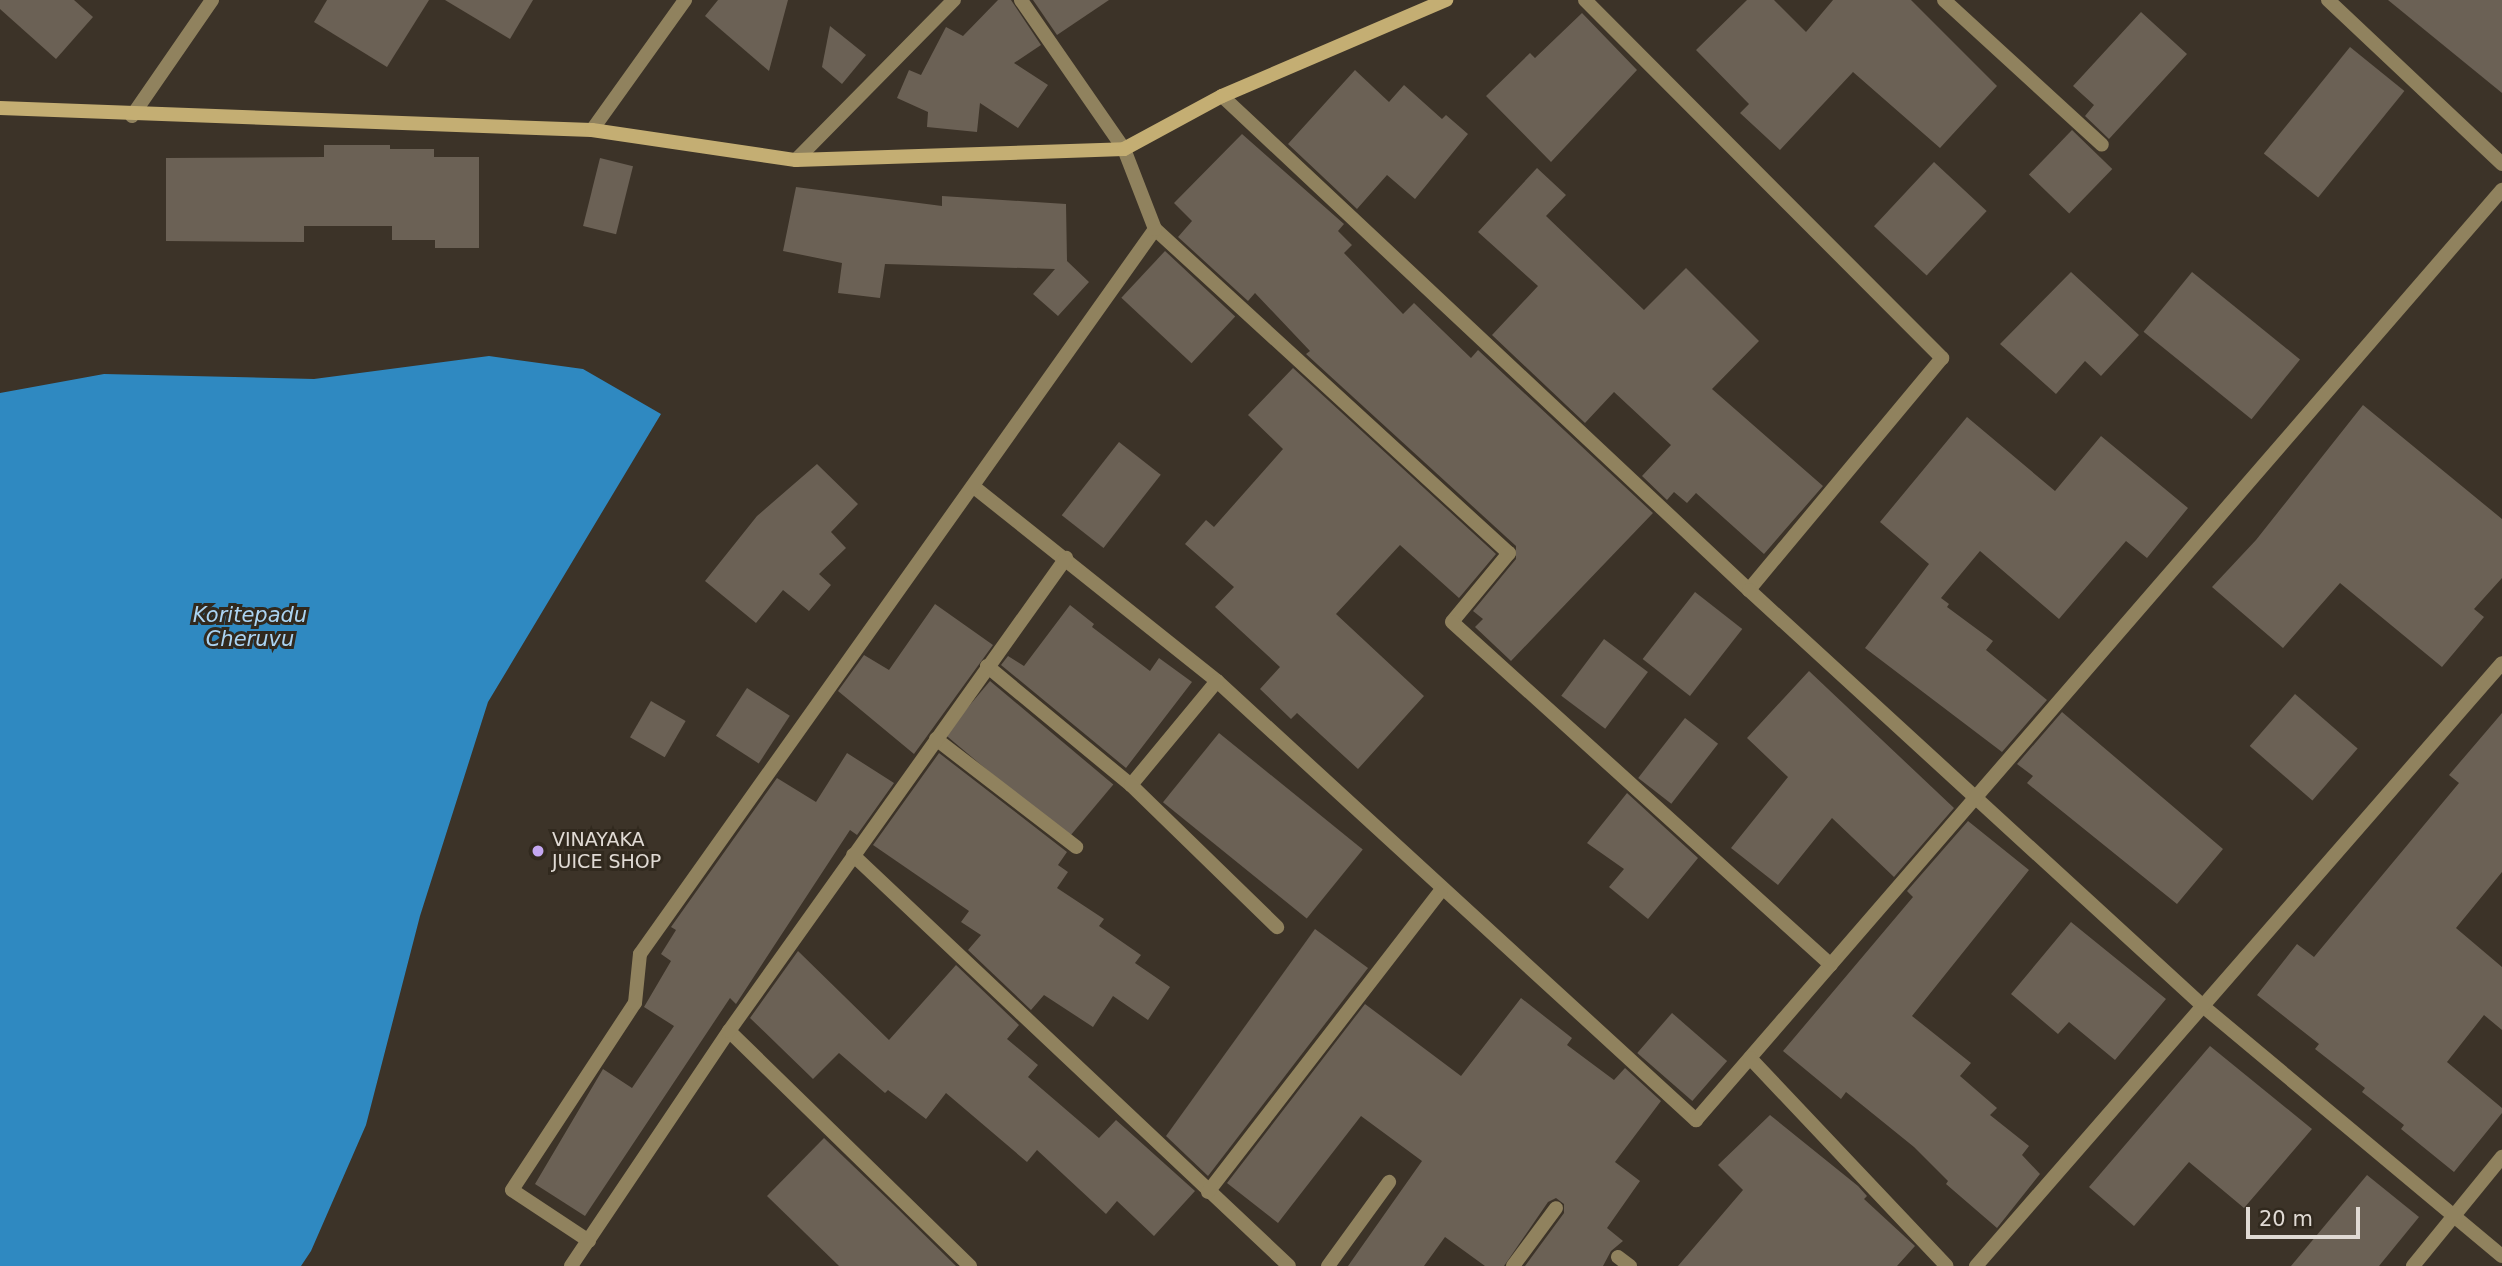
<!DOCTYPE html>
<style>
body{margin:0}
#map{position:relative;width:2502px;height:1266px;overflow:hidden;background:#3c3328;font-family:"DejaVu Sans",sans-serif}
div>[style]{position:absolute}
.water>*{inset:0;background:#2f89c1}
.building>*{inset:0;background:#6b6155;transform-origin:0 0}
.street>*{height:14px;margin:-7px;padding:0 7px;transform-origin:7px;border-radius:7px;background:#90825e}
.secondary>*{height:14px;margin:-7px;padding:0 7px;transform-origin:7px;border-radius:7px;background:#c4ae73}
.dots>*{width:19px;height:19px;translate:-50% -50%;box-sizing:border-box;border:4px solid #31291e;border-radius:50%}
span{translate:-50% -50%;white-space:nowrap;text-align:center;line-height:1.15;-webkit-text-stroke:6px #31291e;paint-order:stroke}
.poi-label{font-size:19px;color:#e0dad4}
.left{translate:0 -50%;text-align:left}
.water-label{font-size:21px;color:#abd3f1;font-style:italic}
.scale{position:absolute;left:2246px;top:1207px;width:114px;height:32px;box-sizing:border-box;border:4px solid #e0dad4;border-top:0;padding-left:9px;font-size:21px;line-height:24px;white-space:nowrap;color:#e0dad4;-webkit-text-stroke:5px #31291e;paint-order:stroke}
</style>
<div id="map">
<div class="water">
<div style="clip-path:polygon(489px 356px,583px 369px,661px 414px,488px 702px,420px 916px,366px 1125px,311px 1251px,301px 1266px,0 1266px,0 393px,104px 374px,314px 379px)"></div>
</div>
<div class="building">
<div style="clip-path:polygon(0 0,74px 0,93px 17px,56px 59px,0 9px)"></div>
<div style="clip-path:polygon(327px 0,429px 0,387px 67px,314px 22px)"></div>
<div style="clip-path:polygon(445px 0,533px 0,510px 39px)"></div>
<div style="clip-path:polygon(718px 0,788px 0,769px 71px,705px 16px)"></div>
<div style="clip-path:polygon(998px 0,1011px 0,1041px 45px,1014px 63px,1048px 85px,1018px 128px,980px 103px,977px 132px,927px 127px,928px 112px,897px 98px,909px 70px,921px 75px,946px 27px,963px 36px)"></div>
<div style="clip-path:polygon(1033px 0,1109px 0,1057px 35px)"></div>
<div style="clip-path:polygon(1747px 0,1774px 0,1806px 32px,1833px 0,1911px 0,1997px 86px,1940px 148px,1853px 72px,1780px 150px,1740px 113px,1749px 104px,1696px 50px)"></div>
<div style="clip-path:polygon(2388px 0,2502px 0,2502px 93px)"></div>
<div style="clip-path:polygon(2141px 12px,2187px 54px,2109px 139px,2085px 116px,2094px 105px,2073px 86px)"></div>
<div style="clip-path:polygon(1582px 13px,1637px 70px,1551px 162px,1486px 96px,1530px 53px,1535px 58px)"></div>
<div style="clip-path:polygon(830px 26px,866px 55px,842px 84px,822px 67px)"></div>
<div style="left:2350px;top:47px;width:70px;height:137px;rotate:39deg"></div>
<div style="clip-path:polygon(1355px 70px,1389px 102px,1404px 85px,1442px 119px,1446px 115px,1468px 134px,1415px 199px,1387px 175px,1357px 209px,1288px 144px)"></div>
<div style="left:2072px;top:130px;width:56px;height:62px;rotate:44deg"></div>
<div style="clip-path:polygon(1242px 134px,1344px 224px,1338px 231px,1352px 245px,1344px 253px,1403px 314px,1414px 303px,1471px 358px,1478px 350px,1653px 513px,1511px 661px,1475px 627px,1483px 619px,1473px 611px,1516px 559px,1516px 546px,1306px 354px,1310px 351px,1255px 293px,1248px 301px,1178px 237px,1192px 221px,1174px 203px)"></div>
<div style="clip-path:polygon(324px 145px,390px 145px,390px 149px,434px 149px,434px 157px,479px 157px,479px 248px,435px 248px,435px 240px,392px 240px,392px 226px,304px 226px,304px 242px,166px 241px,166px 158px,324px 157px)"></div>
<div style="left:600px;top:158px;width:34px;height:70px;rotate:14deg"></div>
<div style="left:1934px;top:162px;width:72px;height:88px;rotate:43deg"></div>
<div style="clip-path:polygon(1537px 168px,1566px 195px,1546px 216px,1644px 310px,1686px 268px,1759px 341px,1712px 389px,1823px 486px,1764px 554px,1696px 493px,1687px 503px,1674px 492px,1667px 500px,1642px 476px,1671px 445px,1614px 392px,1585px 423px,1492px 335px,1538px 286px,1478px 232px)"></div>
<div style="clip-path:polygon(796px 187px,942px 206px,942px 196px,1066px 204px,1067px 261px,1089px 282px,1058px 316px,1033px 294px,1055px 269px,885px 264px,880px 298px,838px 293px,842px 263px,783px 251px)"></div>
<div style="left:1165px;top:251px;width:96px;height:64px;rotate:43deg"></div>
<div style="clip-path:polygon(2071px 272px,2139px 335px,2101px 376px,2085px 361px,2056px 394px,2000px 344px)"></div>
<div style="left:2192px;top:272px;width:139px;height:77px;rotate:39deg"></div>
<div style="clip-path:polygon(1293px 368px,1496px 554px,1459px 598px,1400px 545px,1336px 614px,1424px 696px,1358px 769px,1297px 713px,1291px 719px,1260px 689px,1280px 667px,1215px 607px,1234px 587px,1185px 544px,1206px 520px,1214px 527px,1283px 449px,1248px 415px)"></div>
<div style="clip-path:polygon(2363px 405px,2502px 519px,2502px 578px,2474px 609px,2484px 617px,2442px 667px,2340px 583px,2283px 648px,2212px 587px,2256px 540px)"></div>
<div style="clip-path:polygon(1967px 417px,2055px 491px,2101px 436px,2188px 508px,2147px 558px,2126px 541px,2059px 619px,1980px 551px,1941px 598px,1949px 604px,1947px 607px,1993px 641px,1986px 650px,2047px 700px,2002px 752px,1865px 648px,1929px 564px,1880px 522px)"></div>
<div style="left:1119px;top:442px;width:53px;height:93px;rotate:38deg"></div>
<div style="clip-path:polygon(817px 464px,858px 504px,831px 532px,846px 548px,819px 574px,831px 585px,809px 611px,783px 590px,756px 623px,705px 581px,757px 516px)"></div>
<div style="left:1695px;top:592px;width:60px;height:85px;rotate:38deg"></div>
<div style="clip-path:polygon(935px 604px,993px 645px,914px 754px,838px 691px,864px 655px,889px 670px)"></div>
<div style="clip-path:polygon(1070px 605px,1094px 624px,1092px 627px,1150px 671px,1159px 658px,1192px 682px,1126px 768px,1001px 665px,1008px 656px,1024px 666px)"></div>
<div style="left:1604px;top:639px;width:55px;height:71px;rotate:37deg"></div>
<div style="clip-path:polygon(1809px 671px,1954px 808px,1894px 877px,1832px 818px,1778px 885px,1731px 848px,1788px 777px,1747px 738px)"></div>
<div style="left:990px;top:681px;width:161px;height:70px;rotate:40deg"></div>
<div style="left:747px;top:688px;width:51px;height:57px;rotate:33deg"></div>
<div style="left:2295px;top:694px;width:83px;height:69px;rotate:41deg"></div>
<div style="left:651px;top:701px;width:40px;height:42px;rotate:30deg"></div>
<div style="clip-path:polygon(2062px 712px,2223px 849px,2177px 904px,2027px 783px,2033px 776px,2017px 764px)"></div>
<div style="clip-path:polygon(2502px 713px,2502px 872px,2456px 928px,2502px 967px,2502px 1030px,2484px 1015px,2447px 1062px,2502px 1108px,2502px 1113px,2454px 1172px,2401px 1129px,2404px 1125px,2362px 1092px,2365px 1088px,2315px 1049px,2319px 1044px,2257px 995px,2297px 944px,2314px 957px,2459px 783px,2449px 775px)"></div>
<div style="left:1685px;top:718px;width:42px;height:76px;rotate:38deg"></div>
<div style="left:1219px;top:733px;width:185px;height:89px;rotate:39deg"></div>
<div style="clip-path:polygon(847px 753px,894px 783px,857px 835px,850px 830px,736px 1004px,730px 998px,585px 1216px,535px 1184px,603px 1069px,632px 1088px,674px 1026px,644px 1007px,671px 961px,661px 954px,676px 930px,671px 927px,777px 778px,816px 802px)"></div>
<div style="clip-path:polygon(939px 753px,1067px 852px,1058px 865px,1068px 872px,1057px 888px,1104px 919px,1099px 926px,1141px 955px,1135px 963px,1170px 987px,1148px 1020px,1113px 996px,1093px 1027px,1044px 995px,1031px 1010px,968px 950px,981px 935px,961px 922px,969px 911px,873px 845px)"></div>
<div style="clip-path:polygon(1627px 793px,1698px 858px,1648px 919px,1609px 887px,1624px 869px,1587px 843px)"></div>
<div style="clip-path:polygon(1968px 821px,2029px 870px,1912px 1016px,1971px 1063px,1960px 1076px,1997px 1108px,1990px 1115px,2029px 1146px,2022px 1155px,2040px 1174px,1997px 1228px,1946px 1184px,1948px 1181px,1914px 1147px,1846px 1092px,1841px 1099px,1783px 1051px,1913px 897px,1907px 891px)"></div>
<div style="clip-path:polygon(2071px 922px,2166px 999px,2115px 1060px,2069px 1022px,2058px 1034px,2011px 994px)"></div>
<div style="clip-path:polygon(1315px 929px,1368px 968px,1208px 1176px,1166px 1136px)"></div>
<div style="clip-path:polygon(798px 951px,889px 1040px,956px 965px,1019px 1025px,1007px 1039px,1038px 1065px,1028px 1077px,1099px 1138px,1116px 1120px,1195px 1191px,1154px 1236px,1117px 1201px,1106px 1214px,1037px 1150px,1027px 1162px,946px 1093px,926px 1119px,888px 1090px,885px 1093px,839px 1053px,813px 1079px,750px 1018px)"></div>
<div style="clip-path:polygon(1521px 998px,1572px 1038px,1567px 1045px,1614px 1080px,1625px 1068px,1661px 1101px,1615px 1162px,1640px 1181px,1607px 1228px,1623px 1241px,1611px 1251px,1603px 1266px,1525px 1266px,1564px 1213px,1564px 1204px,1556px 1198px,1548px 1202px,1504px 1266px,1485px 1266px,1445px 1237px,1424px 1266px,1348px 1266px,1422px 1161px,1361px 1116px,1278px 1223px,1227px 1183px,1365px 1004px,1461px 1076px)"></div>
<div style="left:1672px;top:1013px;width:73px;height:53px;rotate:41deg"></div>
<div style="clip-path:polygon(2210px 1046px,2312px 1129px,2244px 1208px,2189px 1162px,2134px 1226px,2089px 1187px)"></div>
<div style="clip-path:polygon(1770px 1115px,1858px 1186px,1867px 1196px,1864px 1199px,1915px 1246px,1897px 1266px,1678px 1266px,1743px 1190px,1718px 1165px)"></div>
<div style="clip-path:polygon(824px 1138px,896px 1207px,956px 1266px,839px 1266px,767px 1196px)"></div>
<div style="clip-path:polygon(2367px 1175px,2419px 1217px,2379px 1266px,2291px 1266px)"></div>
</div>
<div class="street">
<div style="left:1585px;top:0;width:506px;rotate:45.08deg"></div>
<div style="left:1942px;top:358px;width:302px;rotate:129.8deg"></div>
<div style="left:1944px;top:0;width:214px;rotate:42.5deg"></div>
<div style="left:2328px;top:0;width:239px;rotate:43.3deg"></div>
<div style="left:1222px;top:96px;width:722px;rotate:43.15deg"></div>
<div style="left:1749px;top:590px;width:617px;rotate:42.5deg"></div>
<div style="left:2204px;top:1007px;width:388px;rotate:39.9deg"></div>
<div style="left:132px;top:116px;width:141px;rotate:-55.4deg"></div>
<div style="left:592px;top:130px;width:160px;rotate:-54.4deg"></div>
<div style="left:796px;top:160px;width:225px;rotate:-45.4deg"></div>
<div style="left:1155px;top:229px;width:480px;rotate:42.5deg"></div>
<div style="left:1509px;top:553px;width:89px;rotate:129.6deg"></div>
<div style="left:1452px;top:622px;width:511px;rotate:42.15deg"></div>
<div style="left:974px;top:487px;width:311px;rotate:38.6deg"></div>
<div style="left:1217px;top:681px;width:650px;rotate:42.51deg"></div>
<div style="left:1696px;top:1120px;width:1231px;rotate:-49.09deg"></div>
<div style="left:987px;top:666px;width:187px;rotate:39.6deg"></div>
<div style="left:1217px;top:681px;width:135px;rotate:129.6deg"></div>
<div style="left:1131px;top:785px;width:204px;rotate:44.2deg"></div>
<div style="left:936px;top:739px;width:177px;rotate:37.6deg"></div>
<div style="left:853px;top:855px;width:599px;rotate:43.31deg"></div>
<div style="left:729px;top:1031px;width:337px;rotate:44.3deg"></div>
<div style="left:1750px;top:1058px;width:286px;rotate:46.6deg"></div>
<div style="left:1208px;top:1192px;width:381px;rotate:-52.3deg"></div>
<div style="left:589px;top:1241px;width:92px;rotate:-146.5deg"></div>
<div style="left:512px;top:1190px;width:224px;rotate:-56.7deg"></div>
<div style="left:635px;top:1003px;width:49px;rotate:-84.2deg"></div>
<div style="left:640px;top:954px;width:889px;rotate:-54.61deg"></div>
<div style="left:1155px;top:229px;width:86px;rotate:-111.2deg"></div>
<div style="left:1124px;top:149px;width:181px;rotate:-124.7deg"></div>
<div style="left:1618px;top:1257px;width:15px;rotate:37deg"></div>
<div style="left:571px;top:1266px;width:283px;rotate:-56.1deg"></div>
<div style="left:729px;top:1031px;width:581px;rotate:-54.53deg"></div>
<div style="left:1328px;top:1266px;width:104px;rotate:-54deg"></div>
<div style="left:1513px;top:1266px;width:72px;rotate:-53.4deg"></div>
<div style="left:1976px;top:1266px;width:800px;rotate:-48.9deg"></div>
<div style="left:2413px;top:1266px;width:141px;rotate:-50.8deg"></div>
</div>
<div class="secondary">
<div style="left:0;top:108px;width:592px;rotate:2.13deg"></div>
<div style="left:592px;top:130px;width:206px;rotate:8.4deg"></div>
<div style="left:796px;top:160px;width:328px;rotate:-1.9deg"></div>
<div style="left:1124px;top:149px;width:111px;rotate:-28.4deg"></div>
<div style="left:1222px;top:96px;width:244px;rotate:-23.2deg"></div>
</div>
<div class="dots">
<div style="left:538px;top:851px;background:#c4a7f1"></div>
</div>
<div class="poi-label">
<span class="left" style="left:552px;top:851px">VINAYAKA<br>JUICE SHOP</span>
</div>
<div class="water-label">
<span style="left:250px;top:627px">Koritepadu<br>Cheruvu</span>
</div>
<div class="scale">20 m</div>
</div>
